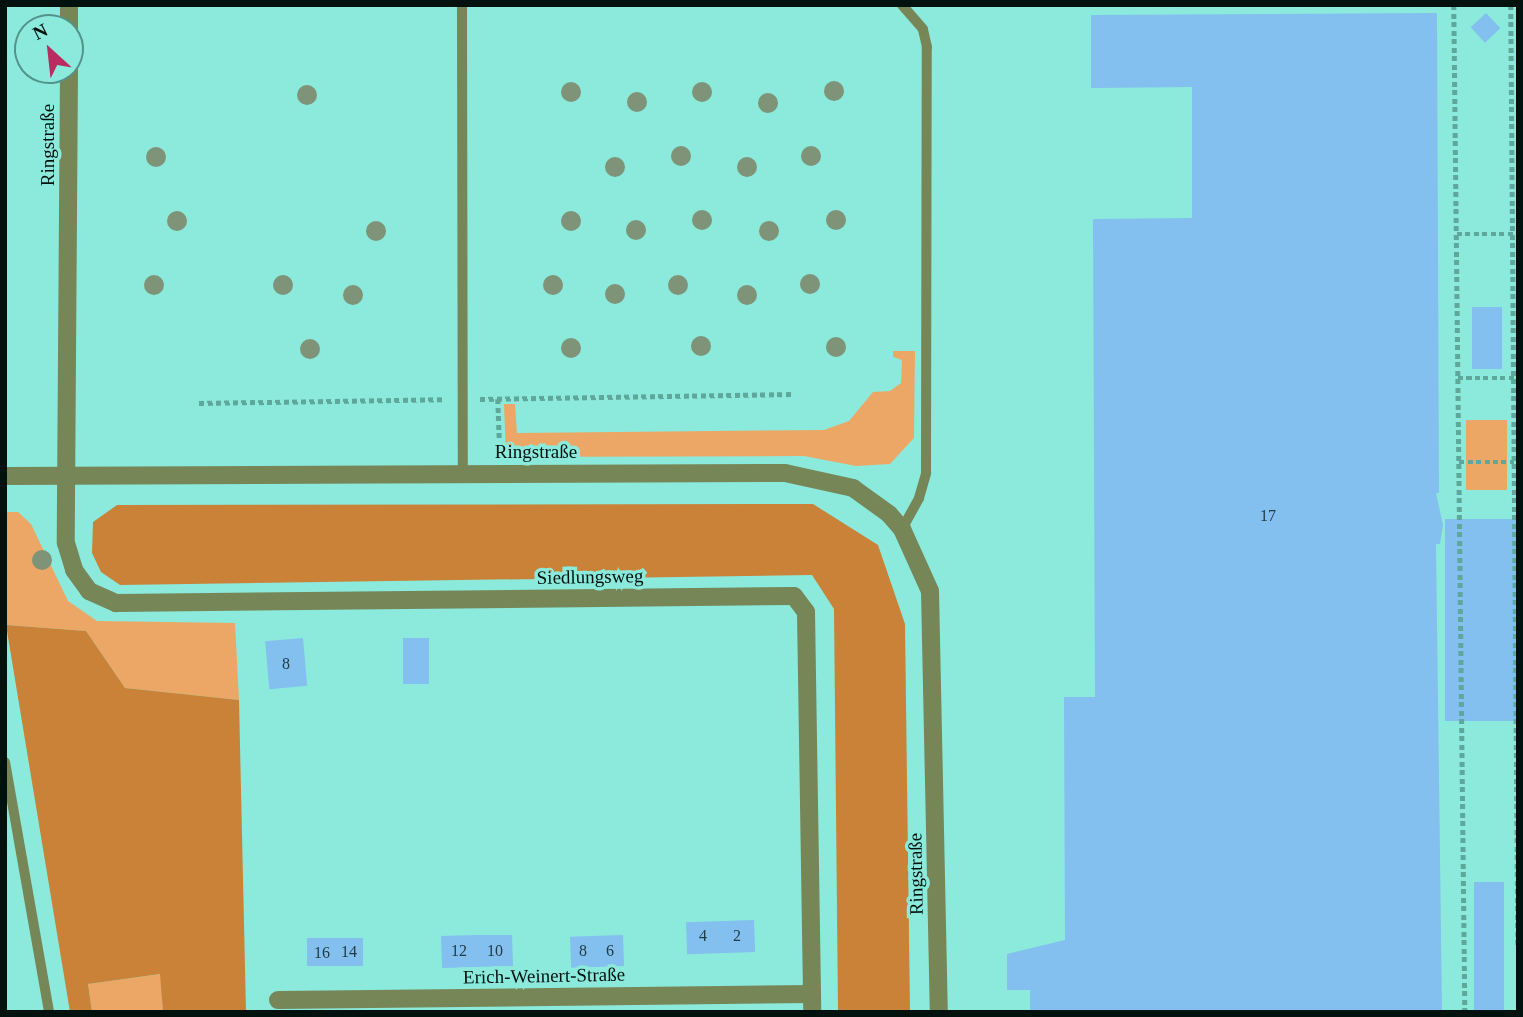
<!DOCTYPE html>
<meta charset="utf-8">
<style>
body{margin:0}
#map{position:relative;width:1523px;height:1017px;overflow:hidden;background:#8beadc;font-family:"Times New Roman",serif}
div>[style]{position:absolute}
.green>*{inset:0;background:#eca766;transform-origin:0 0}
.forest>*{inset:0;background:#c98238}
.building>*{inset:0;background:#83bfef;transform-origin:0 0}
.path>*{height:4.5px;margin-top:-2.25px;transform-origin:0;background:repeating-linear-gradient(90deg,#5fa69b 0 5px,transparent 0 8.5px)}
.service>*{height:10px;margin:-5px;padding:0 5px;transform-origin:5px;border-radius:5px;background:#768657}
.minor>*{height:18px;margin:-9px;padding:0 9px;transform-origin:9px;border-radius:9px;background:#768657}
.trees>*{width:20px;height:20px;margin:-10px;border-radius:50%;background:#7e9378}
span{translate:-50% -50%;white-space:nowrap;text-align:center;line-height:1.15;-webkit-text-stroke:7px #8beadc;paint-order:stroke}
.number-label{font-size:16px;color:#213c46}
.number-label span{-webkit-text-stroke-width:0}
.street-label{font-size:19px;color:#00110e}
.frame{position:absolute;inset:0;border:7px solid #00110e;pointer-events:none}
.north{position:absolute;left:14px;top:14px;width:70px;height:70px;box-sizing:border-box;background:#8beadc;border:2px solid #53938a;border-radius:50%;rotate:333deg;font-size:19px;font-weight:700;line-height:28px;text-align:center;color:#00110e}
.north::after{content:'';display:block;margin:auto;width:24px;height:32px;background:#b82c61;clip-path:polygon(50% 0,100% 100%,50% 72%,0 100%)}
</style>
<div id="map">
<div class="green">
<div style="clip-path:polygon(893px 351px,915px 351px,914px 438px,890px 464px,856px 466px,804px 456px,506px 457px,504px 404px,515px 404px,517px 433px,824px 430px,849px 421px,873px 392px,890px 391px,901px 383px,902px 360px,893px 357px)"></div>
<div style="left:1507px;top:420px;width:70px;height:41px;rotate:90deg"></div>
<div style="clip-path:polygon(5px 512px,18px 512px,31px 524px,68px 601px,97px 621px,235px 623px,239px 700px,125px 688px,86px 631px,6px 625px)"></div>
<div style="clip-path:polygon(161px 974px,163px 1012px,92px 1012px,88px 984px)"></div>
</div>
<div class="forest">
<div style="clip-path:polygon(813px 504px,878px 545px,905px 624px,910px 1012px,838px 1012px,834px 609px,812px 575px,120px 585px,101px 572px,92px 553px,93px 522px,117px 505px)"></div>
<div style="clip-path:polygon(6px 625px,86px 631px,125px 688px,239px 700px,246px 1012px,163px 1012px,160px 974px,88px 984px,92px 1012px,70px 1012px)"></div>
</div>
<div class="building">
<div style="clip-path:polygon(1437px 13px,1439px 493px,1436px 493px,1443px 525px,1440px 544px,1436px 544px,1442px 1012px,1030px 1012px,1030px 990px,1007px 990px,1007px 954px,1065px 940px,1064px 697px,1095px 697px,1093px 219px,1192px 218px,1192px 87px,1091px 88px,1091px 15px)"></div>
<div style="left:1486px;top:13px;width:21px;height:21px;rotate:47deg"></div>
<div style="left:1502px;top:307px;width:62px;height:30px;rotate:90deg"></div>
<div style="left:1518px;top:519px;width:202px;height:73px;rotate:90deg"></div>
<div style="left:303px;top:638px;width:48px;height:38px;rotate:85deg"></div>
<div style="left:403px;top:638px;width:26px;height:46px"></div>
<div style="left:1474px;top:882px;width:30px;height:129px"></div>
<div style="left:754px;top:920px;width:32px;height:68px;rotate:88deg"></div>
<div style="clip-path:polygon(477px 935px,512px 935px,513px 966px,442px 968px,441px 936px)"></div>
<div style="left:623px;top:935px;width:31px;height:53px;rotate:88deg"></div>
<div style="left:363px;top:938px;width:28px;height:56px;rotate:90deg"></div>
</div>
<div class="path">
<div style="left:1454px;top:5px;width:1007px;rotate:89.37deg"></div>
<div style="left:1511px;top:5px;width:942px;rotate:89.57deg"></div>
<div style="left:1457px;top:234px;width:56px"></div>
<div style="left:1458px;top:378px;width:56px"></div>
<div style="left:480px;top:399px;width:314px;rotate:-0.9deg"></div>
<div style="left:498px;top:399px;width:55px;rotate:87.9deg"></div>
<div style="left:199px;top:403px;width:244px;rotate:-0.9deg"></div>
<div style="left:1459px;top:462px;width:55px"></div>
</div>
<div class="service">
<div style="left:462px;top:5px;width:468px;rotate:89.9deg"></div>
<div style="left:902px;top:529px;width:35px;rotate:-61deg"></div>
<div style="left:919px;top:498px;width:26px;rotate:-74deg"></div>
<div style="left:926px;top:473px;width:426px;rotate:-89.9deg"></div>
<div style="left:927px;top:47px;width:18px;rotate:-103deg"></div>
<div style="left:923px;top:29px;width:32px;rotate:-131deg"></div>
<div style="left:5px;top:762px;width:254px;rotate:80deg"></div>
</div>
<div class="minor">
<div style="left:69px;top:28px;width:23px;rotate:-90deg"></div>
<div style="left:69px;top:70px;width:473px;rotate:90.4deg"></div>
<div style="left:66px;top:543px;width:28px;rotate:73deg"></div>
<div style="left:74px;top:570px;width:26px;rotate:54deg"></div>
<div style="left:89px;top:591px;width:30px;rotate:24deg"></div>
<div style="left:116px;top:603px;width:678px;rotate:-0.59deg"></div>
<div style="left:794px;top:596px;width:20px;rotate:53deg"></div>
<div style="left:806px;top:612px;width:400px;rotate:89.1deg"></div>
<div style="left:5px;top:476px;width:780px;rotate:-0.22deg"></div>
<div style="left:785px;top:473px;width:70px;rotate:12.4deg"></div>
<div style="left:853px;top:488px;width:44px;rotate:35.8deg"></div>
<div style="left:889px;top:514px;width:20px;rotate:49deg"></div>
<div style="left:902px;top:529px;width:68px;rotate:65.7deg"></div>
<div style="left:930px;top:591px;width:421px;rotate:88.8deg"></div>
<div style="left:278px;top:1000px;width:534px;rotate:-0.64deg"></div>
</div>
<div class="trees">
<div style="left:834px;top:91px"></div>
<div style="left:571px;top:92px"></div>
<div style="left:702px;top:92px"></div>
<div style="left:307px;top:95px"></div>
<div style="left:637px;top:102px"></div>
<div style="left:768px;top:103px"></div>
<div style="left:681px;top:156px"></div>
<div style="left:811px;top:156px"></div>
<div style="left:156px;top:157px"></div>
<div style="left:615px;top:167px"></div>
<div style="left:747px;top:167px"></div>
<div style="left:702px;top:220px"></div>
<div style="left:836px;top:220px"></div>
<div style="left:177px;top:221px"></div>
<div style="left:571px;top:221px"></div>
<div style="left:636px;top:230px"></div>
<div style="left:376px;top:231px"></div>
<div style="left:769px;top:231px"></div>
<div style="left:810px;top:284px"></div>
<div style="left:154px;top:285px"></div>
<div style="left:283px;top:285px"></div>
<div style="left:553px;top:285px"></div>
<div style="left:678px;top:285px"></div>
<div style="left:615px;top:294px"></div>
<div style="left:353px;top:295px"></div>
<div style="left:747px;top:295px"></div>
<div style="left:701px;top:346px"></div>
<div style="left:836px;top:347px"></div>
<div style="left:571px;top:348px"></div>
<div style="left:310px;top:349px"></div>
<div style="left:42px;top:560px"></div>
</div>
<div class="number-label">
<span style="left:1268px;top:516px">17</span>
<span style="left:286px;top:664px">8</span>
<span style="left:703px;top:936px">4</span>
<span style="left:737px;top:936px">2</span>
<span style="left:459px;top:951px">12</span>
<span style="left:495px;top:951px">10</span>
<span style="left:583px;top:951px">8</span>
<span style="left:610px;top:951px">6</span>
<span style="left:349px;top:952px">14</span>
<span style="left:322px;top:953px">16</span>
</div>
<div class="street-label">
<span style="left:48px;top:145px;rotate:-90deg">Ringstraße</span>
<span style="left:536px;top:452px">Ringstraße</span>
<span style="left:590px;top:577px;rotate:-1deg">Siedlungsweg</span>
<span style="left:916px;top:874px;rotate:-91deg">Ringstraße</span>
<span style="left:544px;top:976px;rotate:-1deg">Erich-Weinert-Straße</span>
</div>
<div class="frame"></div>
<div class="north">N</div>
</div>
